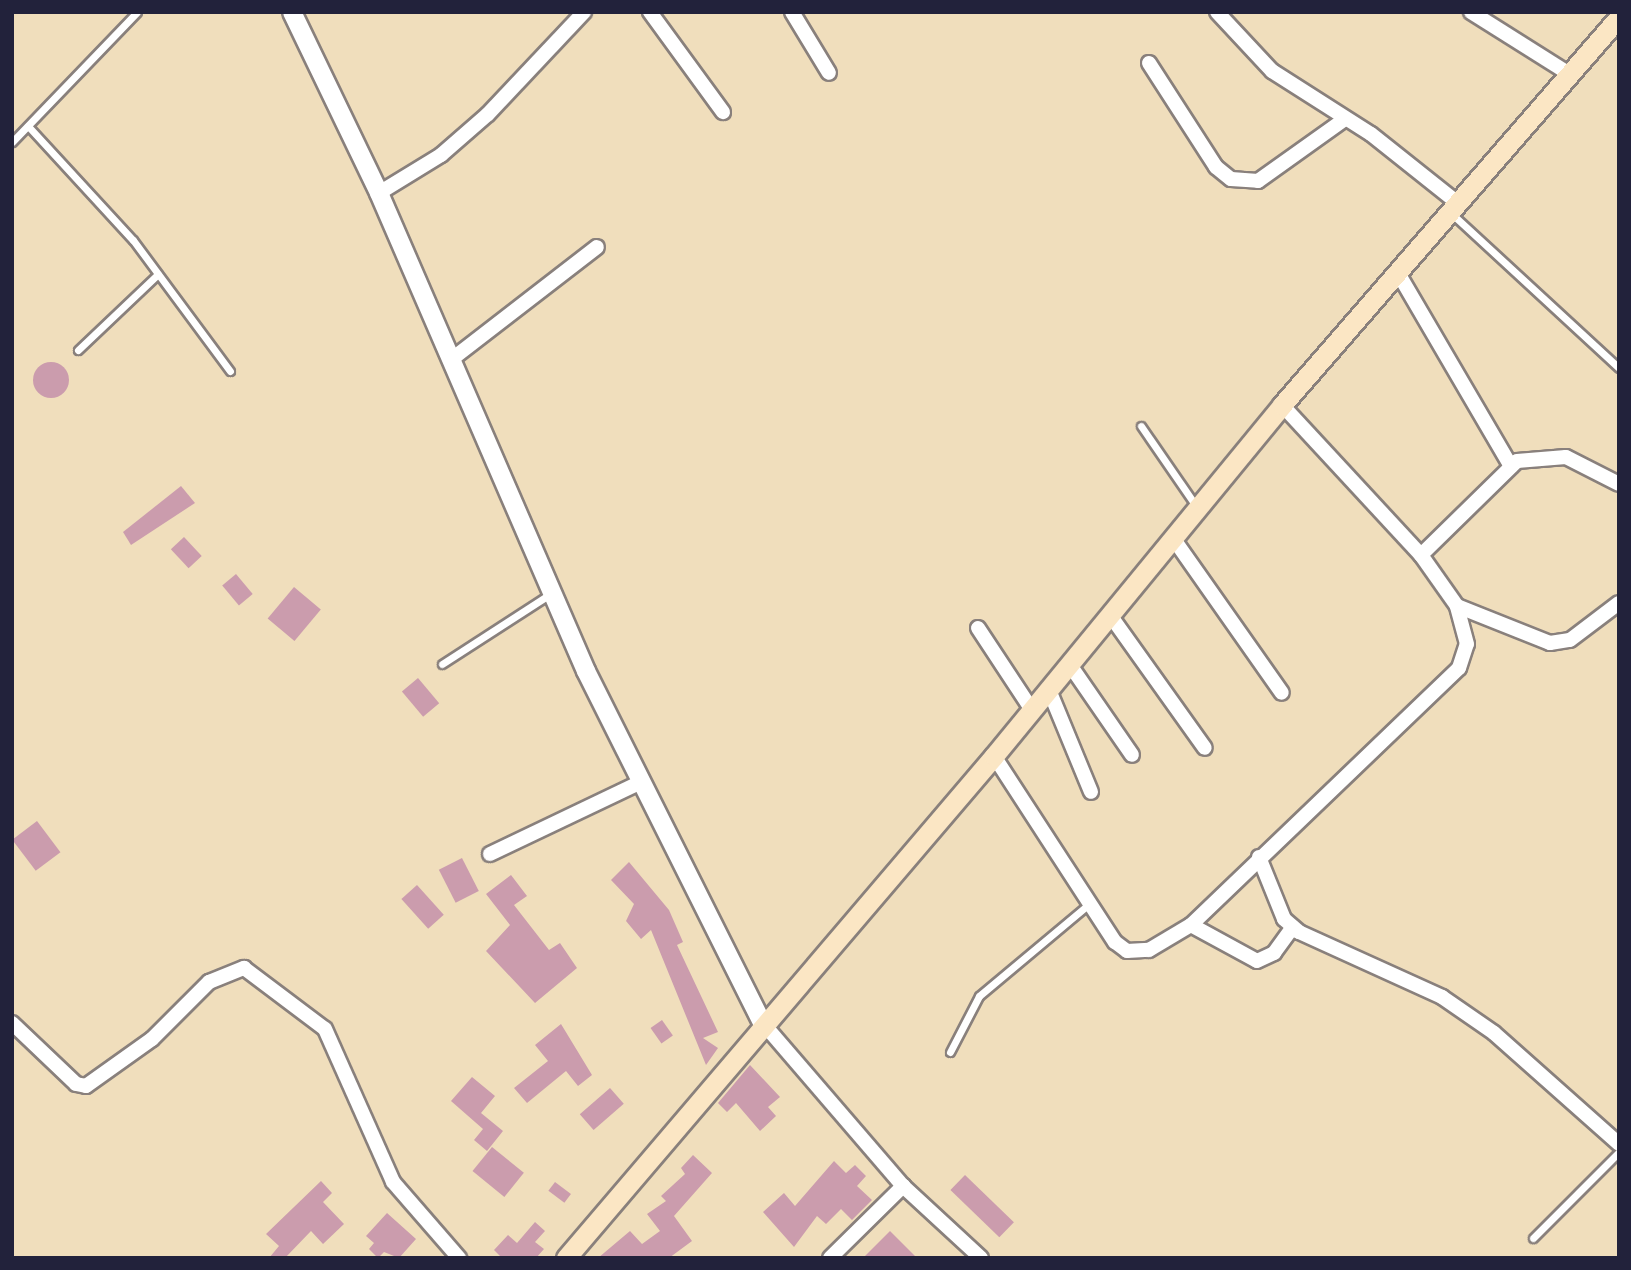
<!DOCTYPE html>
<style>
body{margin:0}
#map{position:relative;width:1631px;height:1270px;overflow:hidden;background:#f0debc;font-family:"IM FELL French Canon",serif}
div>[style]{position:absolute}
.building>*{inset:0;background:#cb9cad;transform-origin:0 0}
.round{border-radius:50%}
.roads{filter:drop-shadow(2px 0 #89807c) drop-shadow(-2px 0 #89807c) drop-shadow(0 2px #89807c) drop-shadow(0 -2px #89807c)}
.service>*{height:7px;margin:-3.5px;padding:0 3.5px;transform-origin:3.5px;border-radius:3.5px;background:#fff}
.minor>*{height:14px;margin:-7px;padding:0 7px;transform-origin:7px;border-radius:7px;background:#fff}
.tertiary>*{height:18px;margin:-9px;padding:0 9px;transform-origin:9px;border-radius:9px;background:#fff}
.secondary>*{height:19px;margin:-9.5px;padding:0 9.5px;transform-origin:9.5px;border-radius:9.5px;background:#fbe6c4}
span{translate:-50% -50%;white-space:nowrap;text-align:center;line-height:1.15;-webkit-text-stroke:6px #fcf5e5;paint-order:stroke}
.frame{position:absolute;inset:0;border:14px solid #22223b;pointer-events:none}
</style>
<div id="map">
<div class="building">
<div class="round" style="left:33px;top:362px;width:36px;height:36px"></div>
<div style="clip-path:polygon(181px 486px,195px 503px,131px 545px,123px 532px)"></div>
<div style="left:184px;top:537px;width:26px;height:18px;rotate:47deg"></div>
<div style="left:236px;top:574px;width:26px;height:18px;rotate:50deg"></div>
<div style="left:294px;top:587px;width:35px;height:41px;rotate:40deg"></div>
<div style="left:418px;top:678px;width:33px;height:21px;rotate:50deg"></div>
<div style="left:37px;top:821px;width:39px;height:31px;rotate:53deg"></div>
<div style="left:462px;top:858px;width:37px;height:26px;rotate:63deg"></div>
<div style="clip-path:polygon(629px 862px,669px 910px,683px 942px,677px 945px,718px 1032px,703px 1038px,718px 1048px,706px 1065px,651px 930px,641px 939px,626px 921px,634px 904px,611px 880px)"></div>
<div style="clip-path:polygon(511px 875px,527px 896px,514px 905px,549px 950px,560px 943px,577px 968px,535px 1003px,486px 951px,510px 925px,486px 894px)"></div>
<div style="left:417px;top:885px;width:40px;height:21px;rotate:48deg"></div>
<div style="left:662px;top:1020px;width:19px;height:14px;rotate:55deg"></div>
<div style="clip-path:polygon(561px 1024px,592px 1075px,578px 1086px,566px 1071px,527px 1103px,514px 1088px,548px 1061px,535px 1045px)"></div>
<div style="clip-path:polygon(750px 1065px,780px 1097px,768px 1107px,776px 1116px,760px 1131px,736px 1103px,727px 1112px,718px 1103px)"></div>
<div style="clip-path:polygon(472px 1077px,495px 1096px,481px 1113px,503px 1131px,487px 1151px,474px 1140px,483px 1129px,451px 1101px)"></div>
<div style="left:610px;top:1088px;width:21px;height:40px;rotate:49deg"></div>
<div style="left:492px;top:1147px;width:41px;height:31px;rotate:39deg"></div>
<div style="clip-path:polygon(693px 1155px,712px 1173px,674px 1216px,692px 1241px,669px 1258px,598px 1258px,630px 1231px,642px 1244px,660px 1231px,647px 1214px,666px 1201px,661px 1196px,685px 1174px,681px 1168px)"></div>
<div style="clip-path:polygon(834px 1161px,846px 1173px,855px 1165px,866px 1176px,857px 1186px,872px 1200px,852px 1220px,841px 1209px,826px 1224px,817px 1216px,794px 1247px,763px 1212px,784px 1193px,795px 1206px)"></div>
<div style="left:965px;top:1175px;width:68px;height:21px;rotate:44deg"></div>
<div style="clip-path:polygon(321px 1181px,332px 1193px,323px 1202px,344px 1224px,323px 1244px,311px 1231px,285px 1258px,269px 1258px,279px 1246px,266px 1234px)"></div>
<div style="left:555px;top:1182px;width:20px;height:11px;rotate:37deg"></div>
<div style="clip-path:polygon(387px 1213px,416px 1239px,399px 1258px,384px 1252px,378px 1258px,369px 1249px,374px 1243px,366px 1236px)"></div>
<div style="clip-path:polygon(535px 1222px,545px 1231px,535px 1242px,544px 1249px,536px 1258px,502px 1258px,494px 1250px,508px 1235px,517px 1243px)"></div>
<div style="clip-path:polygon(890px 1231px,917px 1258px,863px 1258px)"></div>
</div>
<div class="roads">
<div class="service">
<div style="left:28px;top:126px;width:155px;rotate:47.4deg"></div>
<div style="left:133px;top:240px;width:163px;rotate:53.5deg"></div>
<div style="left:12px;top:142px;width:180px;rotate:-46.1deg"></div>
<div style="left:1452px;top:214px;width:227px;rotate:42.7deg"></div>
<div style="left:78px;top:350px;width:110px;rotate:-43.5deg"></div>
<div style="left:1141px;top:426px;width:97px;rotate:55.5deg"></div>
<div style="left:442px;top:664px;width:129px;rotate:-32.9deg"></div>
<div style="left:950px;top:1052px;width:63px;rotate:-62.6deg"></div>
<div style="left:979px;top:996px;width:142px;rotate:-39.9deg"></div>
<div style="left:1533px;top:1238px;width:122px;rotate:-45deg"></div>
</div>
<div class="minor">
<div style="left:650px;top:12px;width:124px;rotate:53.9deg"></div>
<div style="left:792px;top:12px;width:71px;rotate:58.8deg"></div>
<div style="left:1217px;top:12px;width:81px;rotate:47deg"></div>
<div style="left:1272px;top:71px;width:117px;rotate:32.5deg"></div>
<div style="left:1371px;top:134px;width:112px;rotate:38.5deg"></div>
<div style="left:1471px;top:12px;width:118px;rotate:32.2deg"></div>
<div style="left:1149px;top:63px;width:124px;rotate:57.2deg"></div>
<div style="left:1216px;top:167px;width:19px;rotate:39deg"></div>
<div style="left:1231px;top:179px;width:27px;rotate:4deg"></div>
<div style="left:1258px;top:181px;width:107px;rotate:-35.5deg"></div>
<div style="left:379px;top:193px;width:73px;rotate:-31.5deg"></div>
<div style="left:441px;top:155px;width:62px;rotate:-41.1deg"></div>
<div style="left:488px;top:114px;width:140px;rotate:-46.7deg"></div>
<div style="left:1398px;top:273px;width:224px;rotate:59.7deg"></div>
<div style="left:452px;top:359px;width:183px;rotate:-37.7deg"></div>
<div style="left:1173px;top:538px;width:189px;rotate:54.9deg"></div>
<div style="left:1421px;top:555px;width:134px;rotate:-44.4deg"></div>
<div style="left:1517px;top:461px;width:49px;rotate:-4.7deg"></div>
<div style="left:1566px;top:457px;width:59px;rotate:27deg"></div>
<div style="left:1457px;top:606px;width:100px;rotate:21.7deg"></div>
<div style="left:1550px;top:643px;width:20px;rotate:-9deg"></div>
<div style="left:1570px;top:640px;width:61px;rotate:-37.1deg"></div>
<div style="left:1110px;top:615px;width:163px;rotate:54.5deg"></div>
<div style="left:978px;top:628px;width:98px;rotate:56.6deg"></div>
<div style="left:1070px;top:665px;width:109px;rotate:55.4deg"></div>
<div style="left:1049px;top:690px;width:110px;rotate:67.6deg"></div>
<div style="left:994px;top:756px;width:222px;rotate:57deg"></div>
<div style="left:1115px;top:942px;width:15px;rotate:37deg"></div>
<div style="left:1127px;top:951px;width:22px;rotate:-3deg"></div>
<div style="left:1149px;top:950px;width:49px;rotate:-30.8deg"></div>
<div style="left:1191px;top:925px;width:371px;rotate:-43.8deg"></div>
<div style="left:1459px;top:668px;width:25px;rotate:-72deg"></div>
<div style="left:1467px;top:644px;width:39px;rotate:-105deg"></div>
<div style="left:1457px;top:606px;width:62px;rotate:-125.2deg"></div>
<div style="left:1421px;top:555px;width:205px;rotate:-132.8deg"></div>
<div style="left:490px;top:854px;width:167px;rotate:-25.5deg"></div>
<div style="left:1259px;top:857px;width:67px;rotate:68deg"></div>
<div style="left:1284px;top:919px;width:20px;rotate:41deg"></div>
<div style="left:1299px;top:932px;width:157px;rotate:24.4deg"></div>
<div style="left:1442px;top:997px;width:63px;rotate:34.7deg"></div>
<div style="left:1494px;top:1033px;width:167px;rotate:41.6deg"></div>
<div style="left:1191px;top:925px;width:75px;rotate:28.6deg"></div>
<div style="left:1257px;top:961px;width:19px;rotate:-25deg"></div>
<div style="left:1274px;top:953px;width:32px;rotate:-54deg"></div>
<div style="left:762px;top:1022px;width:216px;rotate:49.3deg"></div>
<div style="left:903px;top:1186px;width:106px;rotate:42.7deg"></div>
<div style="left:12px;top:1023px;width:88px;rotate:43.6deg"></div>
<div style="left:76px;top:1084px;width:10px;rotate:11deg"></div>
<div style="left:86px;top:1086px;width:81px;rotate:-35.5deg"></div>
<div style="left:152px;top:1039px;width:81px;rotate:-45deg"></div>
<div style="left:209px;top:982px;width:38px;rotate:-22deg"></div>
<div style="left:244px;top:968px;width:101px;rotate:37deg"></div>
<div style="left:325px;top:1029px;width:167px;rotate:66deg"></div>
<div style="left:393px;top:1182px;width:101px;rotate:49deg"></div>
<div style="left:830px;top:1258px;width:103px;rotate:-44.6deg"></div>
</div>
<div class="tertiary">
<div style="left:292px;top:12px;width:201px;rotate:64.3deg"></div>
<div style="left:379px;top:193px;width:521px;rotate:66.58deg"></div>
<div style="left:586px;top:671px;width:393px;rotate:63.4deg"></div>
</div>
<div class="secondary">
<div style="left:566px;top:1258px;width:660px;rotate:-49.55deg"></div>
<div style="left:994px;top:756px;width:454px;rotate:-50.6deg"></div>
<div style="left:1282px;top:405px;width:514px;rotate:-49.02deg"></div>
</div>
</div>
<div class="frame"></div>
</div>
